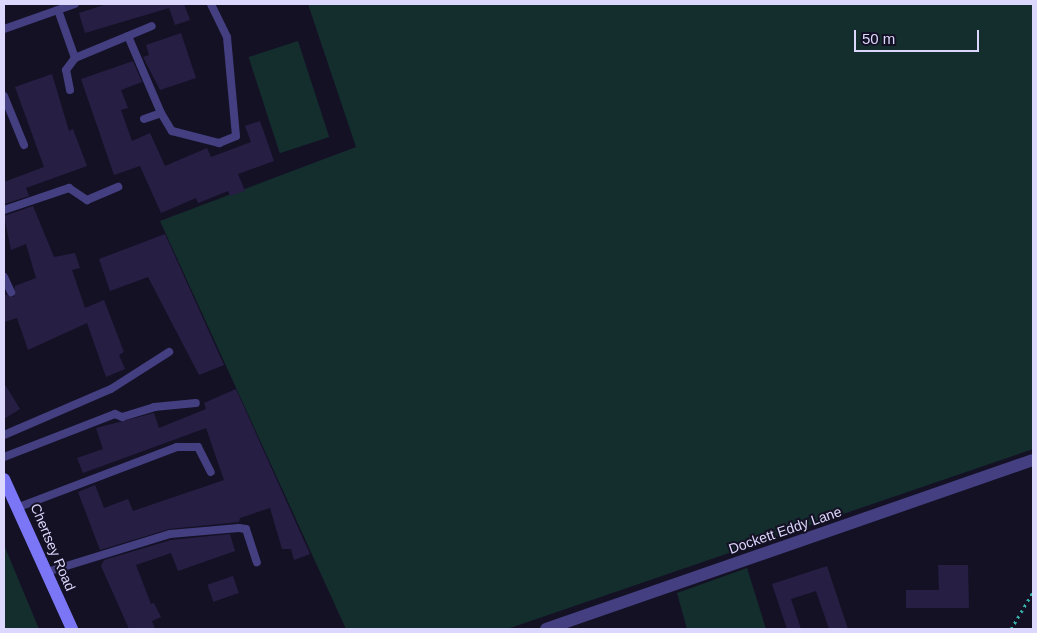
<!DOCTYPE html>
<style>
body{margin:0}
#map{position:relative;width:1037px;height:633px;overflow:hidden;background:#141125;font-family:Helvetica,sans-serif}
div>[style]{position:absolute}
.green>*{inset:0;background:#142e2e;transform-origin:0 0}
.building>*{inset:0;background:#271e44;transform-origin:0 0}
.path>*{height:3px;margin-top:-1.5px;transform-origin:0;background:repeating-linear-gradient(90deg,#39afaa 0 2.5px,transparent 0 6.5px)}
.lane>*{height:8px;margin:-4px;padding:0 4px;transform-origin:4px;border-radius:4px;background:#433f80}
.street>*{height:12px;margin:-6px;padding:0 6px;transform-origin:6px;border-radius:6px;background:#433f80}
.secondary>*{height:12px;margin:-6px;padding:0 6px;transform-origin:6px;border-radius:6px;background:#7b76f5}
span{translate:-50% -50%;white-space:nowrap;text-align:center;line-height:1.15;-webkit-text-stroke:4px #141125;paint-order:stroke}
.street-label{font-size:14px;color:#dcd7fc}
.frame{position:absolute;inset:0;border:5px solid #dcd7fc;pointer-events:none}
.scale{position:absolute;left:854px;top:30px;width:125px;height:22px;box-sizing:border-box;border:2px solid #dcd7fc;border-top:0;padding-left:6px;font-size:15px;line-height:18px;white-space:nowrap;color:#dcd7fc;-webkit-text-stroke:4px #141125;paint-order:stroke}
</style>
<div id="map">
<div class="green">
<div style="clip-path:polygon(308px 4px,1033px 4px,1033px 449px,507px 629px,346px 629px,160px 221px,356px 147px)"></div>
<div style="left:298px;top:41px;width:101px;height:52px;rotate:72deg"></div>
<div style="clip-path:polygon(4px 545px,39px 629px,4px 629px)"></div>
<div style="clip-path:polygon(747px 568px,766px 629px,687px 629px,677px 593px)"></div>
</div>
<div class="building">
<div style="clip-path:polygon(107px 4px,184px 4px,190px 20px,175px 25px,169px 8px,85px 33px,79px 13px)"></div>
<div style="clip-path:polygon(181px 33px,196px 78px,160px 90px,143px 57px,149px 55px,146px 45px)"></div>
<div style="clip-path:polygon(133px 61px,142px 82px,121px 90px,128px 108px,121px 110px,132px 141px,150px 133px,165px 166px,207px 148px,211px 157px,251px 142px,245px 126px,260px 121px,274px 161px,238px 174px,245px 191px,230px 196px,228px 191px,198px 203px,196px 198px,161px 213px,140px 166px,114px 175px,81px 79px)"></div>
<div style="clip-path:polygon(52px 74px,69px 131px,73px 129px,87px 166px,26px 188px,29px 196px,4px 204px,4px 182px,44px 167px,15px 87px)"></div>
<div style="clip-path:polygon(33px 206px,54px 257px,75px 253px,80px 268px,72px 270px,85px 308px,104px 300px,124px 352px,119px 355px,125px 369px,106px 377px,87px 323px,28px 350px,17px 318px,4px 322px,4px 294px,14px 297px,15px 286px,36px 278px,26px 244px,11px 250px,4px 216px)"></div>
<div style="clip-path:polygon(165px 234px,224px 365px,199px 375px,148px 277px,110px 291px,99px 259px)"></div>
<div style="clip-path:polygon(4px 383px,20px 409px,4px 419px)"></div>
<div style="clip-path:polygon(236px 389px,310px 554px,294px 560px,291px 549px,282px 549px,270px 508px,240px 518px,239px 522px,169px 529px,100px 550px,78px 492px,95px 485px,104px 508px,128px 499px,133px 511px,224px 480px,206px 428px,83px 473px,77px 458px,103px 449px,96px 428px,154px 413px,159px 428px,206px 409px,204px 403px)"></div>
<div style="clip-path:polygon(230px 534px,235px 551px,178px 571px,171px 553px,136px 565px,151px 604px,154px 603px,161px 617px,152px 621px,155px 629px,129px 629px,101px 566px,104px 560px,171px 540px)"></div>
<div style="clip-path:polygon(938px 565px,968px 565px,969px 608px,906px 608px,906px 590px,939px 590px)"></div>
<div style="clip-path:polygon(827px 566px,848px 629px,829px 629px,816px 591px,791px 599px,801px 629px,787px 629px,772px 584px)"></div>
<div style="left:233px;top:576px;width:18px;height:27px;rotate:71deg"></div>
</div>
<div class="path">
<div style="left:1011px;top:629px;width:43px;rotate:-59.3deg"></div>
</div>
<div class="lane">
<div style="left:58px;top:10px;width:51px;rotate:70.5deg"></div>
<div style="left:75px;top:58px;width:83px;rotate:-22.6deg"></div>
<div style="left:4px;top:29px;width:75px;rotate:-19.4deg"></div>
<div style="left:128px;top:36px;width:84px;rotate:66.8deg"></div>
<div style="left:70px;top:90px;width:20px;rotate:-101deg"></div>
<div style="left:66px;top:70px;width:15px;rotate:-53deg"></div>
<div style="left:4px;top:96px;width:53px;rotate:67.8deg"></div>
<div style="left:144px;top:119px;width:18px;rotate:-19deg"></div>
<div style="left:161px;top:113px;width:21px;rotate:59deg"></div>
<div style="left:172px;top:131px;width:49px;rotate:14.3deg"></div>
<div style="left:219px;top:143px;width:18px;rotate:-22deg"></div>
<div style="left:236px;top:136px;width:99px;rotate:-95.2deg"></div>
<div style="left:227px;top:37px;width:37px;rotate:-116deg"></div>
<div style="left:4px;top:210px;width:69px;rotate:-18.7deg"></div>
<div style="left:69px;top:188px;width:22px;rotate:34deg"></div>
<div style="left:87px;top:200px;width:34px;rotate:-23deg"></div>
<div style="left:4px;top:277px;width:17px;rotate:65deg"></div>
<div style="left:4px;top:435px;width:116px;rotate:-23.3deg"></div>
<div style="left:111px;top:389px;width:69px;rotate:-32.5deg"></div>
<div style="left:4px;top:457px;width:119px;rotate:-21.2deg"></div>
<div style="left:115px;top:414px;width:8px;rotate:23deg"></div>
<div style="left:122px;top:417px;width:34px;rotate:-17deg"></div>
<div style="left:154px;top:407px;width:42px;rotate:-5.4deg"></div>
<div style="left:19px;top:507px;width:169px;rotate:-20.8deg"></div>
<div style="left:177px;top:447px;width:21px"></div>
<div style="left:198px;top:447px;width:28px;rotate:63deg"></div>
<div style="left:47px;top:572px;width:129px;rotate:-17.2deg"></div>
<div style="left:170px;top:534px;width:69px;rotate:-5deg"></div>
<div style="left:239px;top:528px;width:7px;rotate:8deg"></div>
<div style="left:246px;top:529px;width:35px;rotate:72deg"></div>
</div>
<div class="street">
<div style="left:546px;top:629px;width:515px;rotate:-19.14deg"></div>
</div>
<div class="secondary">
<div style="left:4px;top:479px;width:165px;rotate:65.6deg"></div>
</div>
<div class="street-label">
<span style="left:785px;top:530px;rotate:-19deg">Dockett Eddy Lane</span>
<span style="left:53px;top:547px;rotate:67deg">Chertsey Road</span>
</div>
<div class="frame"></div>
<div class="scale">50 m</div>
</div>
